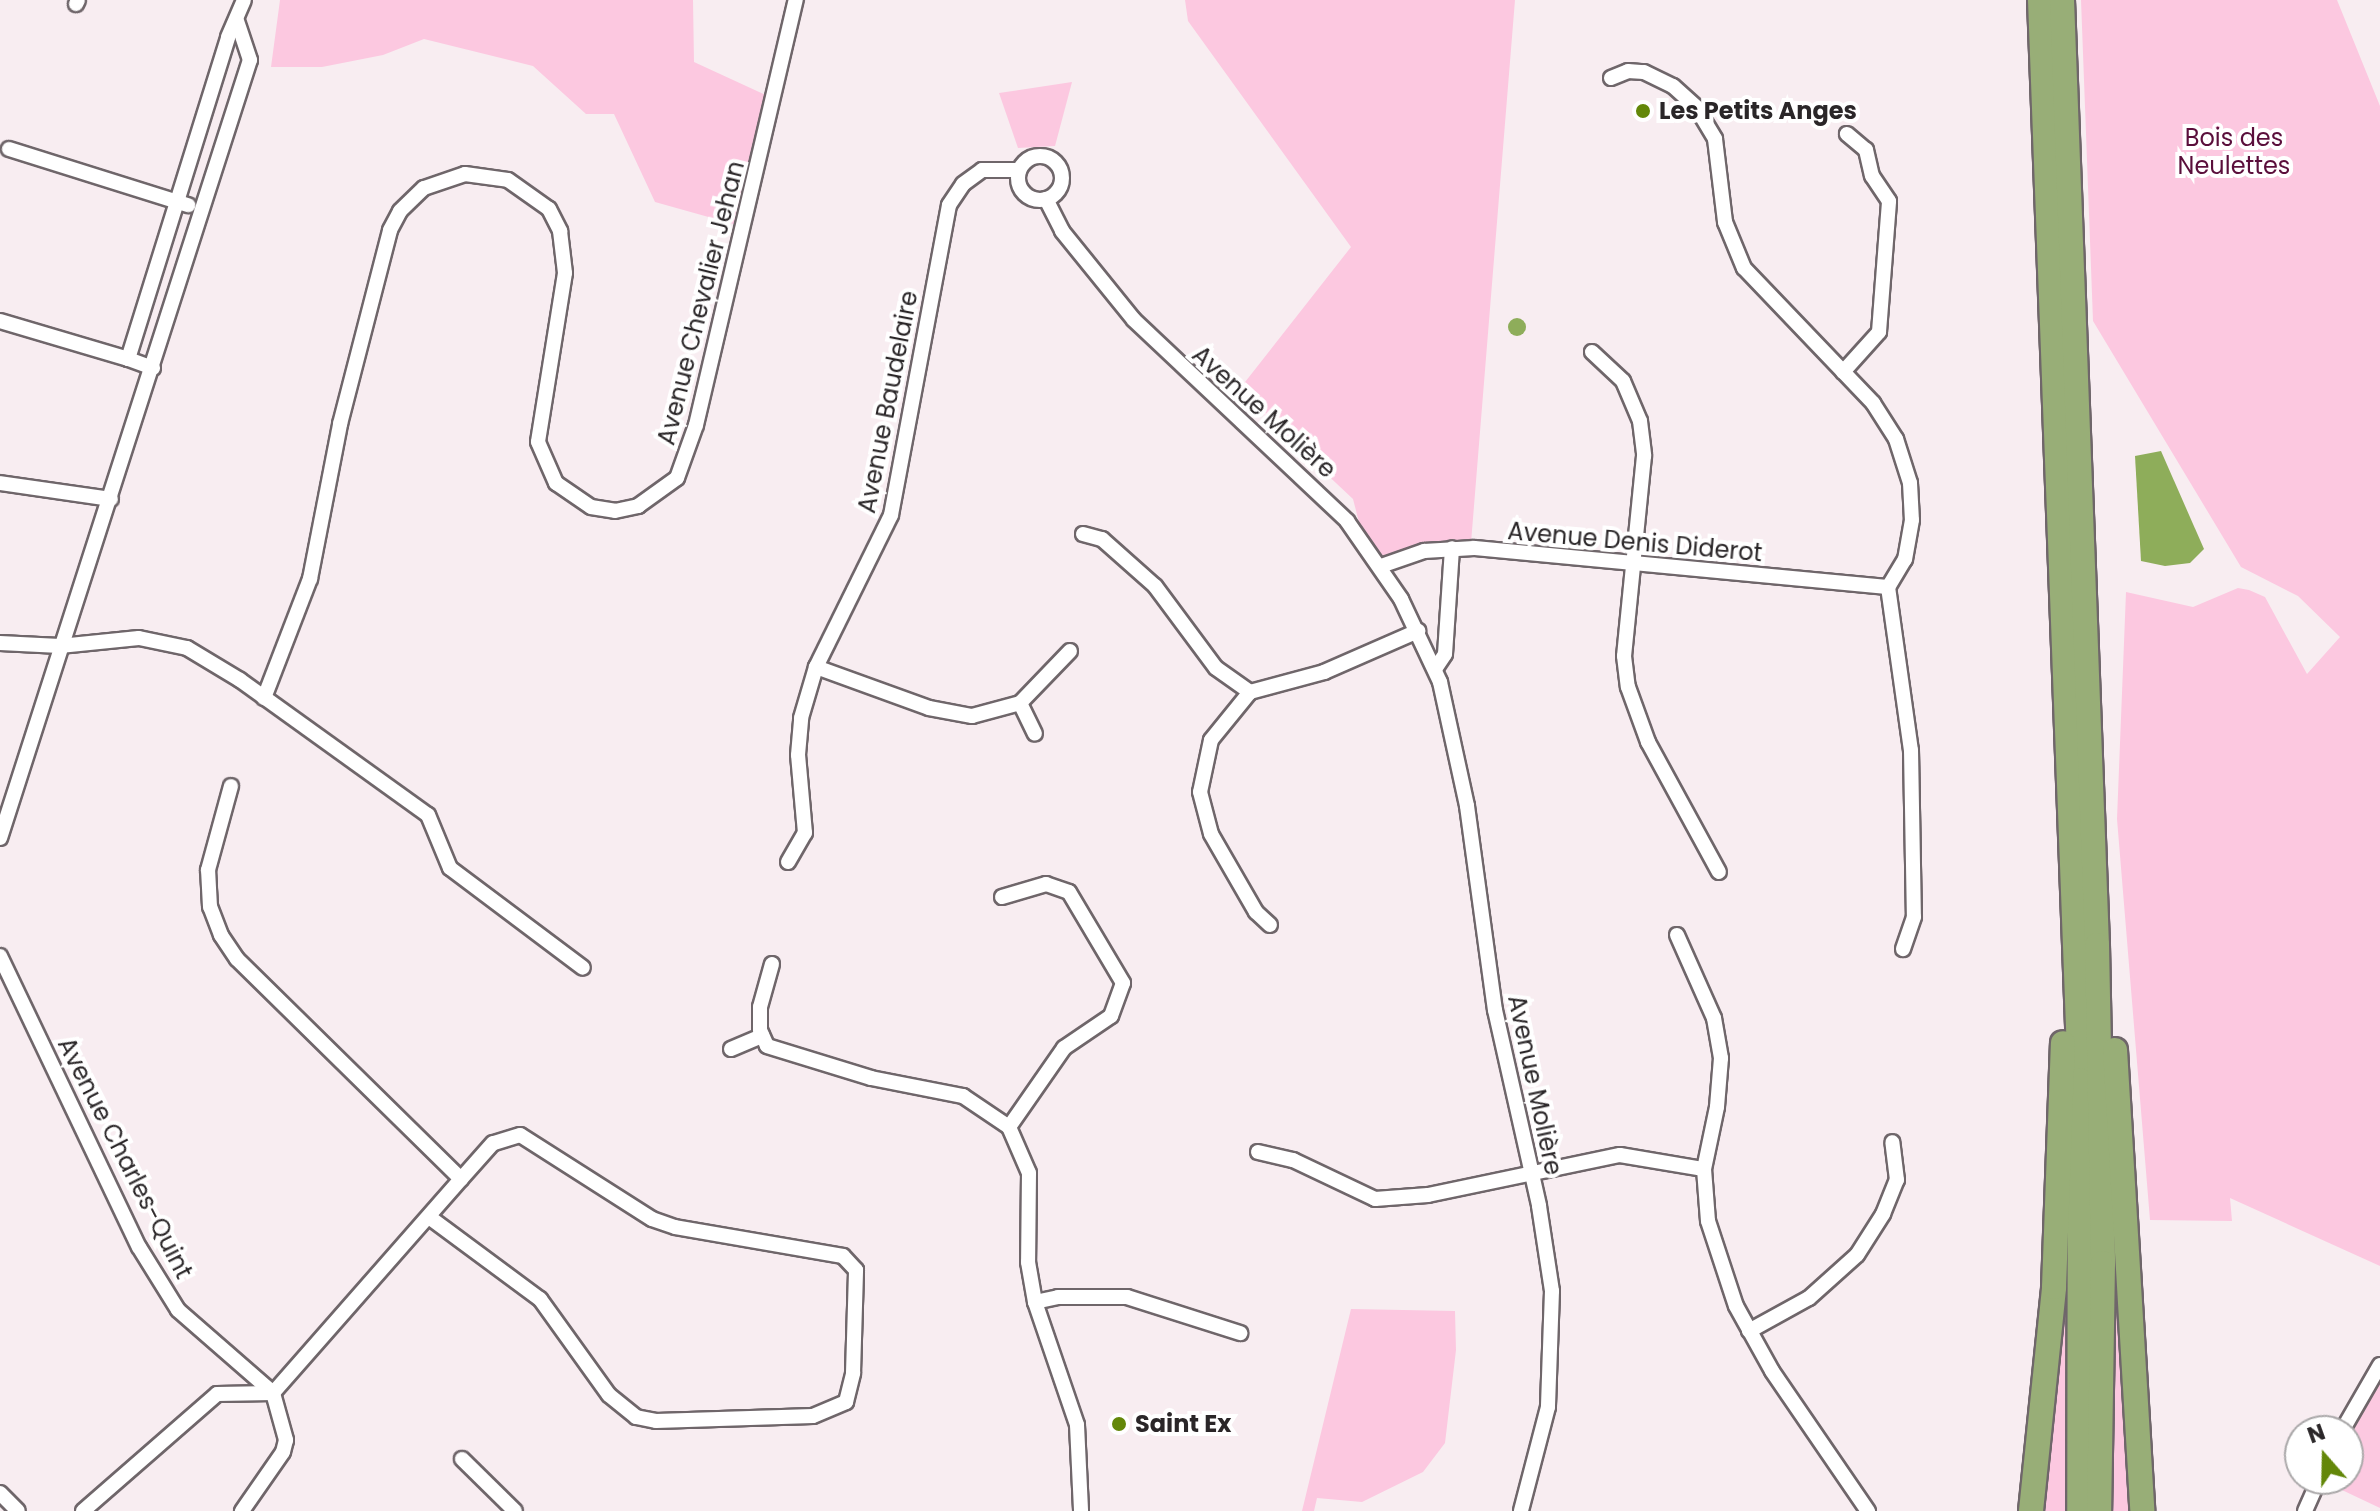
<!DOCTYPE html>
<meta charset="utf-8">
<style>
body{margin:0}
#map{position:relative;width:2380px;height:1511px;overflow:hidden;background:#f8edf1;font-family:Poppins,sans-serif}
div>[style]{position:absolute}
.green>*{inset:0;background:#fcc8e0}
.water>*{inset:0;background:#8ead5a}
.round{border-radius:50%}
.roads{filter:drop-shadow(2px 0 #6f666a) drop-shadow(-2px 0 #6f666a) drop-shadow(0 2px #6f666a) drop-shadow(0 -2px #6f666a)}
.minor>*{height:14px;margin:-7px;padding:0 7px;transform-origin:7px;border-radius:7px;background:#fff}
.minor>.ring{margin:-7px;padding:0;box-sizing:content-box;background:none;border:14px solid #fff;border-radius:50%}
.trunk>*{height:24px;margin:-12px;padding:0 12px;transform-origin:12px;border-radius:12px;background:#98ae77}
.dots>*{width:22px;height:22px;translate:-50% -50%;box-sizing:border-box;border:4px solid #fff;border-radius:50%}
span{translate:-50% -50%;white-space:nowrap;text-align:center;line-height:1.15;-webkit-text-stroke:8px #fff;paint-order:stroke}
.poi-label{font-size:24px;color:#2a2628;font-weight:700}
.left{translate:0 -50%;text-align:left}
.park-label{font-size:24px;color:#5a0e3b}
.street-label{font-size:24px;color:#2a2628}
.north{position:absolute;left:2284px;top:1415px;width:80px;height:80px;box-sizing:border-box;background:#fff;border:2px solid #aaa8a9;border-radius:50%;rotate:340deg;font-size:22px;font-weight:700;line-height:32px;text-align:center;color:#2a2628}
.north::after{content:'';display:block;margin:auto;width:28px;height:36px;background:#638709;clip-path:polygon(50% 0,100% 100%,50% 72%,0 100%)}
</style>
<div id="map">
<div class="green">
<div style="clip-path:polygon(280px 0,693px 0,694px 62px,768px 96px,737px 225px,655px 202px,614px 114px,586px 114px,533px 66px,424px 39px,383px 55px,322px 67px,271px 67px)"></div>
<div style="clip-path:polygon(1185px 0,1515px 0,1471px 543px,1421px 544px,1380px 558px,1360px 526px,1353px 499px,1238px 391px,1351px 247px,1188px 21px)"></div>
<div style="clip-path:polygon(2081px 0,2337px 0,2380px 106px,2380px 1266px,2230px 1198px,2232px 1221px,2150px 1220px,2117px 819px,2126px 592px,2193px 607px,2238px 588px,2249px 590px,2265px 597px,2307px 674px,2340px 637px,2298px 596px,2241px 567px,2093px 321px)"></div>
<div style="clip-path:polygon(1072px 82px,1055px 146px,1018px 148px,999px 93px)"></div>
<div style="clip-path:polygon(2110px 1087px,2135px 1511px,2108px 1511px)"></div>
<div style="clip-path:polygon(2068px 1168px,2068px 1511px,2040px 1511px)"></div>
<div style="clip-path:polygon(1351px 1309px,1455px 1311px,1456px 1350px,1445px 1443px,1423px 1472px,1362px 1502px,1317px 1498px,1314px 1511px,1302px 1511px)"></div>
<div style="clip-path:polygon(2380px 1382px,2380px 1508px,2325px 1482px,2348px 1479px,2348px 1440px)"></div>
</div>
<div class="water">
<div class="round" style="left:1508px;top:318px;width:18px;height:18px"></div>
<div style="clip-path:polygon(2161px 451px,2204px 549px,2190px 563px,2165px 566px,2141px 561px,2135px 456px)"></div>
</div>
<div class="roads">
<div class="minor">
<div style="left:76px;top:4px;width:4px;rotate:-63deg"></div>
<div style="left:1611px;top:78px;width:18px;rotate:-22deg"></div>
<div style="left:1628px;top:71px;width:16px;rotate:4deg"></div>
<div style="left:1644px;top:72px;width:32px;rotate:26deg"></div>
<div style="left:1673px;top:86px;width:31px;rotate:42deg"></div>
<div style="left:1696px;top:107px;width:37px;rotate:59deg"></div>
<div style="left:1715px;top:139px;width:84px;rotate:83.1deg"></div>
<div style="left:1725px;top:222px;width:50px;rotate:67.6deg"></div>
<div style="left:1744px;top:268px;width:187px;rotate:46.3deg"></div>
<div style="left:1873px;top:403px;width:43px;rotate:57.4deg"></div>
<div style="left:1896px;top:439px;width:46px;rotate:72.3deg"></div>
<div style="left:1910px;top:483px;width:37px;rotate:87deg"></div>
<div style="left:1912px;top:520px;width:40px;rotate:100deg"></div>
<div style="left:1905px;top:559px;width:33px;rotate:121deg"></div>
<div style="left:9px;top:149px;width:188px;rotate:17.4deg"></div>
<div class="ring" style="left:1018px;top:156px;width:30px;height:30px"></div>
<div style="left:1046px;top:199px;width:36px;rotate:63deg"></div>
<div style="left:1062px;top:231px;width:114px;rotate:51deg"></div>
<div style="left:1134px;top:320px;width:293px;rotate:43.3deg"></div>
<div style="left:1347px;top:521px;width:95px;rotate:55.3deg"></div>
<div style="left:1401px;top:599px;width:92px;rotate:64.8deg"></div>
<div style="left:1440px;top:682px;width:127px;rotate:77.7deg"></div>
<div style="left:1467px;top:806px;width:206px;rotate:82.2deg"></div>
<div style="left:1495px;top:1010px;width:201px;rotate:77.3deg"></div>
<div style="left:1539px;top:1206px;width:86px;rotate:81.3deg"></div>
<div style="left:1552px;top:1291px;width:116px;rotate:92deg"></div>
<div style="left:1548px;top:1407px;width:107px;rotate:104.6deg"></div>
<div style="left:0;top:321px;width:134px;rotate:16.5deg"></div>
<div style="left:1592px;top:352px;width:42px;rotate:43.1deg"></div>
<div style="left:1623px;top:381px;width:43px;rotate:67deg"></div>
<div style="left:1640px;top:421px;width:35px;rotate:83deg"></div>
<div style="left:1644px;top:456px;width:201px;rotate:95.7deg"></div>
<div style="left:1624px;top:656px;width:31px;rotate:83deg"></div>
<div style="left:1628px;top:687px;width:59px;rotate:70deg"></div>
<div style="left:1648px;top:742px;width:148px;rotate:61.4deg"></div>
<div style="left:153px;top:368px;width:27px;rotate:-160deg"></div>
<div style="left:128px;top:359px;width:337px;rotate:-72.7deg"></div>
<div style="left:228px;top:37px;width:40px;rotate:-66.6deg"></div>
<div style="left:1843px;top:372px;width:54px;rotate:-48deg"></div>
<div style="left:1879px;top:332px;width:131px;rotate:-85.6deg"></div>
<div style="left:1889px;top:201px;width:30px;rotate:-124deg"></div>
<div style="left:1872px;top:176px;width:27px;rotate:-103deg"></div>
<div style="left:1866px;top:150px;width:25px;rotate:-140deg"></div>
<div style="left:0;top:483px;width:112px;rotate:8.2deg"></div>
<div style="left:1083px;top:534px;width:20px;rotate:15deg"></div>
<div style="left:1102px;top:539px;width:71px;rotate:41.6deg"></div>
<div style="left:1155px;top:586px;width:102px;rotate:53.4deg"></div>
<div style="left:1216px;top:668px;width:42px;rotate:35.2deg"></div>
<div style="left:1250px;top:692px;width:77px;rotate:-15.1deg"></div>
<div style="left:1324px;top:672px;width:103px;rotate:-23.6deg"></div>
<div style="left:1381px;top:566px;width:46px;rotate:-19.2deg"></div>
<div style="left:1424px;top:551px;width:50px;rotate:-3.4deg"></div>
<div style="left:1474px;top:548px;width:416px;rotate:5.4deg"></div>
<div style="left:1888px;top:587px;width:165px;rotate:82deg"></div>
<div style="left:1911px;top:750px;width:167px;rotate:89deg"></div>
<div style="left:1914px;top:917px;width:34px;rotate:109deg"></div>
<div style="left:0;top:643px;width:60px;rotate:2.9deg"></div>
<div style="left:60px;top:646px;width:79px;rotate:-5.8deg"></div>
<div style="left:139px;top:638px;width:49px;rotate:11.8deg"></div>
<div style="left:187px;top:648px;width:62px;rotate:31.1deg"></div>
<div style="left:240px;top:680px;width:231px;rotate:35.7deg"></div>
<div style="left:428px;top:815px;width:57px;rotate:67.5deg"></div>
<div style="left:450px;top:868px;width:166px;rotate:36.9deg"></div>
<div style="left:816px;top:667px;width:120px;rotate:19.9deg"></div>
<div style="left:929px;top:708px;width:44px;rotate:10.5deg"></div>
<div style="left:972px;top:716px;width:50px;rotate:-15.2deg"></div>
<div style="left:1020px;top:703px;width:72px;rotate:-46.1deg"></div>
<div style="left:1435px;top:669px;width:18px;rotate:-56deg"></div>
<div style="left:1445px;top:654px;width:106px;rotate:-86.2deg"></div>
<div style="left:1250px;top:692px;width:62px;rotate:129.1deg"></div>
<div style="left:1211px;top:740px;width:53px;rotate:101.9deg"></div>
<div style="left:1200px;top:792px;width:43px;rotate:75.3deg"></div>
<div style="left:1211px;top:834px;width:90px;rotate:60deg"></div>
<div style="left:1256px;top:912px;width:19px;rotate:43deg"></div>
<div style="left:264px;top:698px;width:128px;rotate:-68.9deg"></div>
<div style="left:310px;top:579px;width:158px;rotate:-79deg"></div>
<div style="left:340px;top:424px;width:200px;rotate:-75.5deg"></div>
<div style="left:390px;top:230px;width:21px;rotate:-62deg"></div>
<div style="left:400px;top:211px;width:33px;rotate:-44deg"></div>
<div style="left:424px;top:188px;width:43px;rotate:-18.9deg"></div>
<div style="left:465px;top:174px;width:43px;rotate:7.9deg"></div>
<div style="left:508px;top:180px;width:50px;rotate:35.3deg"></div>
<div style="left:549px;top:209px;width:25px;rotate:63deg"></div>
<div style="left:560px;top:231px;width:42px;rotate:83.2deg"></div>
<div style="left:565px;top:273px;width:171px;rotate:99.1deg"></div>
<div style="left:538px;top:442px;width:45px;rotate:66.3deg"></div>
<div style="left:556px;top:483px;width:42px;rotate:34.4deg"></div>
<div style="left:591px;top:507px;width:24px;rotate:9deg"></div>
<div style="left:615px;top:511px;width:24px;rotate:-12deg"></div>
<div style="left:638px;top:506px;width:48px;rotate:-35.7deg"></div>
<div style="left:677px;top:478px;width:56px;rotate:-70.3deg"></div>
<div style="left:696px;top:425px;width:437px;rotate:-76.8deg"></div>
<div style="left:1020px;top:703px;width:34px;rotate:64deg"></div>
<div style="left:0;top:838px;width:817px;rotate:-72.19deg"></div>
<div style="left:250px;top:60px;width:41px;rotate:-108.4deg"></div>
<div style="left:788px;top:862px;width:34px;rotate:-60deg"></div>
<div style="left:805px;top:833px;width:78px;rotate:-95.1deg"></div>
<div style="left:798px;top:755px;width:37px;rotate:-85deg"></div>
<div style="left:801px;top:718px;width:53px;rotate:-73.6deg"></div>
<div style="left:816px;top:667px;width:169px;rotate:-63.7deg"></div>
<div style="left:891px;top:515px;width:315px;rotate:-79.4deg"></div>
<div style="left:949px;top:205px;width:25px;rotate:-56deg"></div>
<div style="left:963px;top:184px;width:24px;rotate:-36deg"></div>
<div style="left:982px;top:170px;width:37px"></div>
<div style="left:1002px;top:897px;width:46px;rotate:-16.5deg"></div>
<div style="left:1046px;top:884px;width:24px;rotate:19deg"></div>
<div style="left:1069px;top:892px;width:106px;rotate:59.3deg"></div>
<div style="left:1123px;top:983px;width:35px;rotate:110deg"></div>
<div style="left:1111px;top:1016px;width:57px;rotate:145.8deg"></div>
<div style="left:1064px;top:1048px;width:96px;rotate:124.8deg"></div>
<div style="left:1677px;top:935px;width:91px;rotate:66deg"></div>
<div style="left:1714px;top:1018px;width:41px;rotate:80.1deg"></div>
<div style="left:1721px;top:1058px;width:49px;rotate:94.7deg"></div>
<div style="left:1717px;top:1107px;width:63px;rotate:101.8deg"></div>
<div style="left:0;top:956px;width:322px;rotate:64.5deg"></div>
<div style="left:139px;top:1247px;width:74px;rotate:58.2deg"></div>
<div style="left:178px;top:1310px;width:126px;rotate:41.1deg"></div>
<div style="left:273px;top:1393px;width:285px;rotate:-48.7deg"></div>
<div style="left:461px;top:1179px;width:314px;rotate:-135.5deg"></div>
<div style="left:237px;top:959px;width:29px;rotate:-124deg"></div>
<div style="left:221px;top:935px;width:30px;rotate:-111deg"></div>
<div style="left:210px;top:907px;width:37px;rotate:-93deg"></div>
<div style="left:208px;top:870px;width:87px;rotate:-74.7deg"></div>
<div style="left:772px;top:964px;width:45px;rotate:105.6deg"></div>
<div style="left:760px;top:1007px;width:23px;rotate:90deg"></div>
<div style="left:760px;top:1030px;width:17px;rotate:66deg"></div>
<div style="left:767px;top:1046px;width:109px;rotate:17.1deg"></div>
<div style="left:871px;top:1078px;width:94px;rotate:11.1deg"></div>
<div style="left:963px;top:1096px;width:55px;rotate:34deg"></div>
<div style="left:1009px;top:1127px;width:50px;rotate:66.5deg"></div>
<div style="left:1029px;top:1173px;width:89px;rotate:90.6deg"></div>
<div style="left:1028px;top:1262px;width:41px;rotate:80.1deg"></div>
<div style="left:1035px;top:1302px;width:130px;rotate:71.1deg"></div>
<div style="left:1077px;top:1425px;width:86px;rotate:87.3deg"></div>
<div style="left:731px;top:1049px;width:34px;rotate:-23deg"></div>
<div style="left:1258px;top:1152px;width:36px;rotate:13deg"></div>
<div style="left:1293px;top:1160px;width:91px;rotate:25.4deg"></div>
<div style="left:1375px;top:1199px;width:53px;rotate:-4.3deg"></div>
<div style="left:1428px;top:1195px;width:196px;rotate:-11.8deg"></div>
<div style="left:1620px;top:1155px;width:85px;rotate:9.5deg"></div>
<div style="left:1704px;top:1169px;width:52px;rotate:85.6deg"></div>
<div style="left:1708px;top:1221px;width:89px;rotate:71.8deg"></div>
<div style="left:1736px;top:1306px;width:74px;rotate:61deg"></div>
<div style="left:1772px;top:1371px;width:170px;rotate:55.6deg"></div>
<div style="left:429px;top:1217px;width:138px;rotate:36.5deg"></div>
<div style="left:540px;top:1299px;width:118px;rotate:54.3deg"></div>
<div style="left:609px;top:1395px;width:35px;rotate:39deg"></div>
<div style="left:636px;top:1417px;width:20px;rotate:11deg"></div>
<div style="left:656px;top:1421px;width:157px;rotate:-1.8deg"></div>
<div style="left:813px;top:1416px;width:36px;rotate:-23deg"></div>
<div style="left:846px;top:1402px;width:30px;rotate:-76deg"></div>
<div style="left:853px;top:1373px;width:103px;rotate:-88.3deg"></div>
<div style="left:856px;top:1270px;width:19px;rotate:-133deg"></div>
<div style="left:843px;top:1256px;width:170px;rotate:-170.2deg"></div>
<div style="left:675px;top:1227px;width:24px;rotate:-161deg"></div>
<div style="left:652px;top:1219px;width:156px;rotate:-147.5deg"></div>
<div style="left:520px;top:1135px;width:28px;rotate:163deg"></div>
<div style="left:493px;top:1143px;width:48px;rotate:131.6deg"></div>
<div style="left:1035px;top:1302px;width:24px;rotate:-12deg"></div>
<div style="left:1058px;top:1297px;width:69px"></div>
<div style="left:1127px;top:1297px;width:119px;rotate:17.7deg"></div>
<div style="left:1749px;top:1331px;width:68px;rotate:-28.8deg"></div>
<div style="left:1809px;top:1298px;width:64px;rotate:-41.9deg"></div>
<div style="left:1857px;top:1255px;width:49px;rotate:-57.6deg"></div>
<div style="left:1883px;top:1214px;width:37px;rotate:-68deg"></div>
<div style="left:1897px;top:1180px;width:38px;rotate:-97deg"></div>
<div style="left:2342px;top:1431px;width:76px;rotate:-60.1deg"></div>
<div style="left:462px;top:1459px;width:74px;rotate:44.5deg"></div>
<div style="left:0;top:1493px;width:25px;rotate:45deg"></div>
<div style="left:83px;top:1511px;width:178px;rotate:-41.1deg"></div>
<div style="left:217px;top:1394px;width:56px;rotate:-1deg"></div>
<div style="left:273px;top:1393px;width:49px;rotate:74.5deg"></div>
<div style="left:286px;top:1440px;width:12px;rotate:104deg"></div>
<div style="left:283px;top:1452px;width:72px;rotate:124.8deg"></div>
<div style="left:2305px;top:1511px;width:35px;rotate:-66deg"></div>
</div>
<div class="trunk">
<div style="left:2040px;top:0;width:1081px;rotate:87.88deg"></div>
<div style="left:2080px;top:1080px;width:431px;rotate:90.1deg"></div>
<div style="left:2062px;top:0;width:946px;rotate:87.88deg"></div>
<div style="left:2097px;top:945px;width:318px;rotate:88.9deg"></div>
<div style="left:2103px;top:1263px;width:248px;rotate:90.9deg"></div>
<div style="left:2115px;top:1050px;width:462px;rotate:86.6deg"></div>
<div style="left:2031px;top:1511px;width:225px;rotate:-84.1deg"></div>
<div style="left:2054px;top:1287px;width:244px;rotate:-87.9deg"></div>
</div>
</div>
<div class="dots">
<div style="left:1643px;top:111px;background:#638709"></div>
<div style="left:1119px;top:1424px;background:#638709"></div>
</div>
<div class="poi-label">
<span class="left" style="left:1659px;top:111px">Les Petits Anges</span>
<span class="left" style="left:1135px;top:1424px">Saint Ex</span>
</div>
<div class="park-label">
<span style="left:2234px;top:152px">Bois des<br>Neulettes</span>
</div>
<div class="street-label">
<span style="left:701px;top:303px;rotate:-76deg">Avenue Chevalier Jehan</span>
<span style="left:888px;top:402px;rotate:-79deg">Avenue Baudelaire</span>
<span style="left:1264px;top:412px;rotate:42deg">Avenue Molière</span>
<span style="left:1635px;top:542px;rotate:5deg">Avenue Denis Diderot</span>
<span style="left:1535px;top:1085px;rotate:78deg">Avenue Molière</span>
<span style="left:125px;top:1158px;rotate:63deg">Avenue Charles-Quint</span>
</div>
<div class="north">N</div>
</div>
